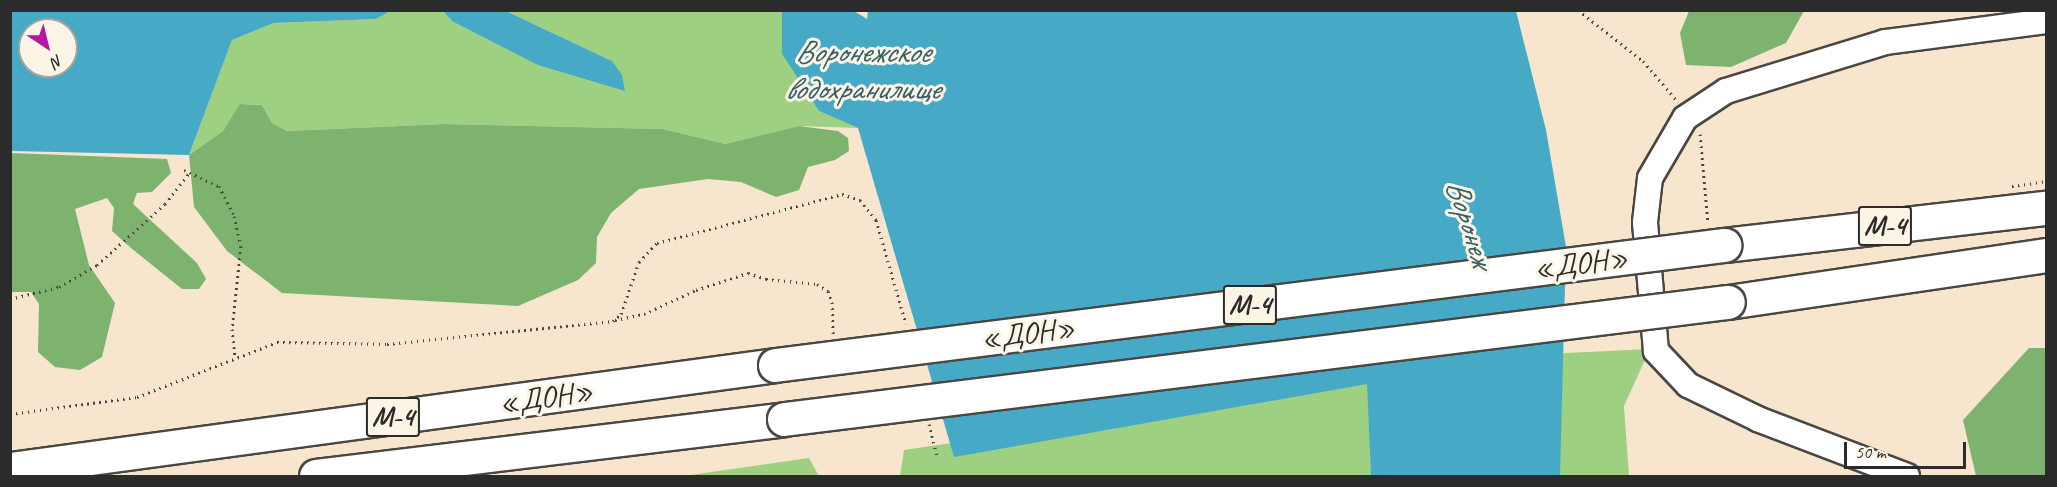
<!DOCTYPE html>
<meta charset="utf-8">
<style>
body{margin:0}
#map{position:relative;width:2057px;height:487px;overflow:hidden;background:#f7e6cd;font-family:Caveat,sans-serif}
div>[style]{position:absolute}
.green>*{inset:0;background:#9dd181}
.forest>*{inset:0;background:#7eb36f}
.water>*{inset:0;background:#46aac6}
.path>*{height:3px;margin-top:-1.5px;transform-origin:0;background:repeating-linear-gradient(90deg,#4a4743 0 1.5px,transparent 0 6px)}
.roads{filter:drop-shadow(2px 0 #4a4743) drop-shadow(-2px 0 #4a4743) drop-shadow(0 2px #4a4743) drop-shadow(0 -2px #4a4743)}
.minor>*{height:24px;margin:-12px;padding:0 12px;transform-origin:12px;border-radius:12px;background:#fff}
.highway>*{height:33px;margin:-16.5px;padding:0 16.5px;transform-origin:16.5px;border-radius:16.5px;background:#fff}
.bridges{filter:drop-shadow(2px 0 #4a4743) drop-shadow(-2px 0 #4a4743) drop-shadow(0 2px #4a4743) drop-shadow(0 -2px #4a4743)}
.highway-bridge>*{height:33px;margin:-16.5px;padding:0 16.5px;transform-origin:16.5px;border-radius:16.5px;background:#fff}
span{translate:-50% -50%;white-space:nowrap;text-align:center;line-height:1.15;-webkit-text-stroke:6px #fcf5e5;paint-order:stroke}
.shield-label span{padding:2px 4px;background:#fcf5e5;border:2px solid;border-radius:4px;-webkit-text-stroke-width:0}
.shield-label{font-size:28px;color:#2b2b2b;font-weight:700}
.street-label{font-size:30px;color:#2b2b2b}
.water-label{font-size:32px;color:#365e69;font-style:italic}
.frame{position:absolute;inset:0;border:12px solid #2b2b2b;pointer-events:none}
.north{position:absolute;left:18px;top:18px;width:60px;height:60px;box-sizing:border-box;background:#fcf5e5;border:2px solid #a8a49b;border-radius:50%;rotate:145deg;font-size:16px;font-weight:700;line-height:24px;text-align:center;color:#2b2b2b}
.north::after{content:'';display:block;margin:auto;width:21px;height:27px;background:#b5179e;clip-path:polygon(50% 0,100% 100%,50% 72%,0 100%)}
.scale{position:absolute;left:1844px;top:442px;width:122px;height:27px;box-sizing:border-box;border:3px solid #2b2b2b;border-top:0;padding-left:8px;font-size:18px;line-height:21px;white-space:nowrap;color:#2b2b2b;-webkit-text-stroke:4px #fcf5e5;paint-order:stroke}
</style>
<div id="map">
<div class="green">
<div style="clip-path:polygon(390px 10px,443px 11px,452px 21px,612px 61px,506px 11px,782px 11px,782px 54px,819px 111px,858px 128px,799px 126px,725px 144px,663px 129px,444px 124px,287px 131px,272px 123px,262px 105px,241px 104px,223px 131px,189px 155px,232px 40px,274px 23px,376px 19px)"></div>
<div style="clip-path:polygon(1650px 349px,1624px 406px,1629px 476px,900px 476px,904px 450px,1566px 353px)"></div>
<div style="clip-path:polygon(809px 458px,819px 476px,685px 476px,704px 473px)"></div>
</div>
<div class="forest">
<div style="clip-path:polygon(1689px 11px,1689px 10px,1804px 11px,1786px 43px,1731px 67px,1686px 65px,1680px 33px)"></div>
<div style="clip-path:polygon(240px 104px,262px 105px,272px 123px,287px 131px,444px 124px,663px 129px,725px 144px,799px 126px,838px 131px,848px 138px,849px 151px,835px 160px,808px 167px,799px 190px,776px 197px,741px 182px,708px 179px,639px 189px,611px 213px,597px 237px,596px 263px,578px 280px,518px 306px,282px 293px,227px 251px,194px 207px,189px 155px,223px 131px)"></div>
<div style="clip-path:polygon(11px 153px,167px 159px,171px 173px,152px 192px,137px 193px,133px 204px,197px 263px,206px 279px,199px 289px,182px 289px,131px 248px,112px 231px,114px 208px,107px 198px,75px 209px,89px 265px,115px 303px,102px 357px,80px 370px,55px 367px,38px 352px,39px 304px,31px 292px,11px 292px)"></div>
<div style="clip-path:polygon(2029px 348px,2046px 348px,2046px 476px,1976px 476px,1963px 420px)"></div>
</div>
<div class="water">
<div style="clip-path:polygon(868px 10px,1516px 11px,1546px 130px,1566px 247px,1560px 476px,1371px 476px,1367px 384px,954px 457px,858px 128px,819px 111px,782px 54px,782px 11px,854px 11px,867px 19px)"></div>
<div style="clip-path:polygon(evenodd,10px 11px,11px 10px,390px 11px,376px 19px,274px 23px,232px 40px,189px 155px,12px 151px,10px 11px,30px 30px,66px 30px,66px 66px,30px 66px,30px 30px)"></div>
<div style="clip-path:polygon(443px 11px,506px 11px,612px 61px,622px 75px,625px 91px,538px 65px,452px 21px)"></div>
</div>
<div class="path">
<div style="left:1578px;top:10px;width:83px;rotate:38.1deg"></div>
<div style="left:1643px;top:61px;width:54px;rotate:49.5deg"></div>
<div style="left:1700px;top:134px;width:89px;rotate:84.9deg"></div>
<div style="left:184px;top:170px;width:38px;rotate:25deg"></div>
<div style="left:219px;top:186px;width:34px;rotate:63deg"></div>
<div style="left:234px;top:216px;width:31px;rotate:77deg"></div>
<div style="left:241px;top:246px;width:83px;rotate:96.2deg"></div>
<div style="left:232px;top:329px;width:29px;rotate:84deg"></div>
<div style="left:2012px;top:186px;width:34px;rotate:-8deg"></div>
<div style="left:10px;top:299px;width:50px;rotate:-13.8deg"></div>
<div style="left:59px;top:287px;width:44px;rotate:-30.1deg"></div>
<div style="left:97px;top:265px;width:91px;rotate:-41.9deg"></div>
<div style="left:165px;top:204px;width:41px;rotate:-52deg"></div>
<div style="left:615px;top:320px;width:30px;rotate:-12deg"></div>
<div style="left:644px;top:314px;width:57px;rotate:-24.8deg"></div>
<div style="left:696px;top:290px;width:55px;rotate:-18.1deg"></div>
<div style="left:748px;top:273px;width:19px;rotate:18deg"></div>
<div style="left:766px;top:279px;width:51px;rotate:5.6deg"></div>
<div style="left:817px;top:284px;width:13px;rotate:32deg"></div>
<div style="left:828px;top:291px;width:12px;rotate:70deg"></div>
<div style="left:832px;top:302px;width:33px;rotate:88deg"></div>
<div style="left:10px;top:414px;width:128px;rotate:-7.6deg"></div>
<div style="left:137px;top:397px;width:150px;rotate:-21.4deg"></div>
<div style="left:277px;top:342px;width:110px;rotate:1deg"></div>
<div style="left:387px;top:344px;width:227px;rotate:-5.8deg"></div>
<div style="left:613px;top:321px;width:11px;rotate:-41deg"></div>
<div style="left:621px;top:314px;width:55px;rotate:-70.9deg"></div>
<div style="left:639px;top:262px;width:26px;rotate:-47deg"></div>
<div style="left:657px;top:243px;width:191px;rotate:-14.8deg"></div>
<div style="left:842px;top:194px;width:19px;rotate:18deg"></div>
<div style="left:860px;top:200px;width:26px;rotate:51deg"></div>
<div style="left:876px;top:220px;width:108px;rotate:73.9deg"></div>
<div style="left:929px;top:424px;width:32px;rotate:76deg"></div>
</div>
<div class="roads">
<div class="minor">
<div style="left:1907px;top:476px;width:160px;rotate:-159.1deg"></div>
<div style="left:1758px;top:419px;width:78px;rotate:-154.1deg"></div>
<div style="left:1688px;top:385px;width:47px;rotate:-133.3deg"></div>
<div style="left:1656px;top:351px;width:129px;rotate:-94.9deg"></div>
<div style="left:1645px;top:222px;width:44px;rotate:-83.5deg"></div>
<div style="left:1650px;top:178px;width:69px;rotate:-59.7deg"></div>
<div style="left:1685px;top:118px;width:49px;rotate:-33.4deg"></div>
<div style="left:1726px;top:91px;width:166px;rotate:-17.1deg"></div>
<div style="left:1885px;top:42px;width:162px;rotate:-7.4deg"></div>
</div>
<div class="highway">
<div style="left:1724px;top:245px;width:324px;rotate:-6.6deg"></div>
<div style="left:1728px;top:302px;width:321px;rotate:-8.4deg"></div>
<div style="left:10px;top:469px;width:772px;rotate:-7.74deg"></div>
<div style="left:316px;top:476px;width:471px;rotate:-6.9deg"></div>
</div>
</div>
<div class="bridges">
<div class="highway-bridge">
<div style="left:775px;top:365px;width:957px;rotate:-7.21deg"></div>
<div style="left:784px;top:419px;width:951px;rotate:-7.07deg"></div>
</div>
</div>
<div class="shield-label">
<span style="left:1885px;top:226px">М-4</span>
<span style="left:1250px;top:305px">М-4</span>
<span style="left:393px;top:417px">М-4</span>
</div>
<div class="street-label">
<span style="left:1581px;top:263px;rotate:-7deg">«ДОН»</span>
<span style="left:1028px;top:333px;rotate:-7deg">«ДОН»</span>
<span style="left:546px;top:397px;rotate:-8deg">«ДОН»</span>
</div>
<div class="water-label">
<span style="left:862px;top:71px">Воронежское<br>водохранилище</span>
<span style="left:1469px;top:223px;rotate:72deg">Воронеж</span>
</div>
<div class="frame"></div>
<div class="north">N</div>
<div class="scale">50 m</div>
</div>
